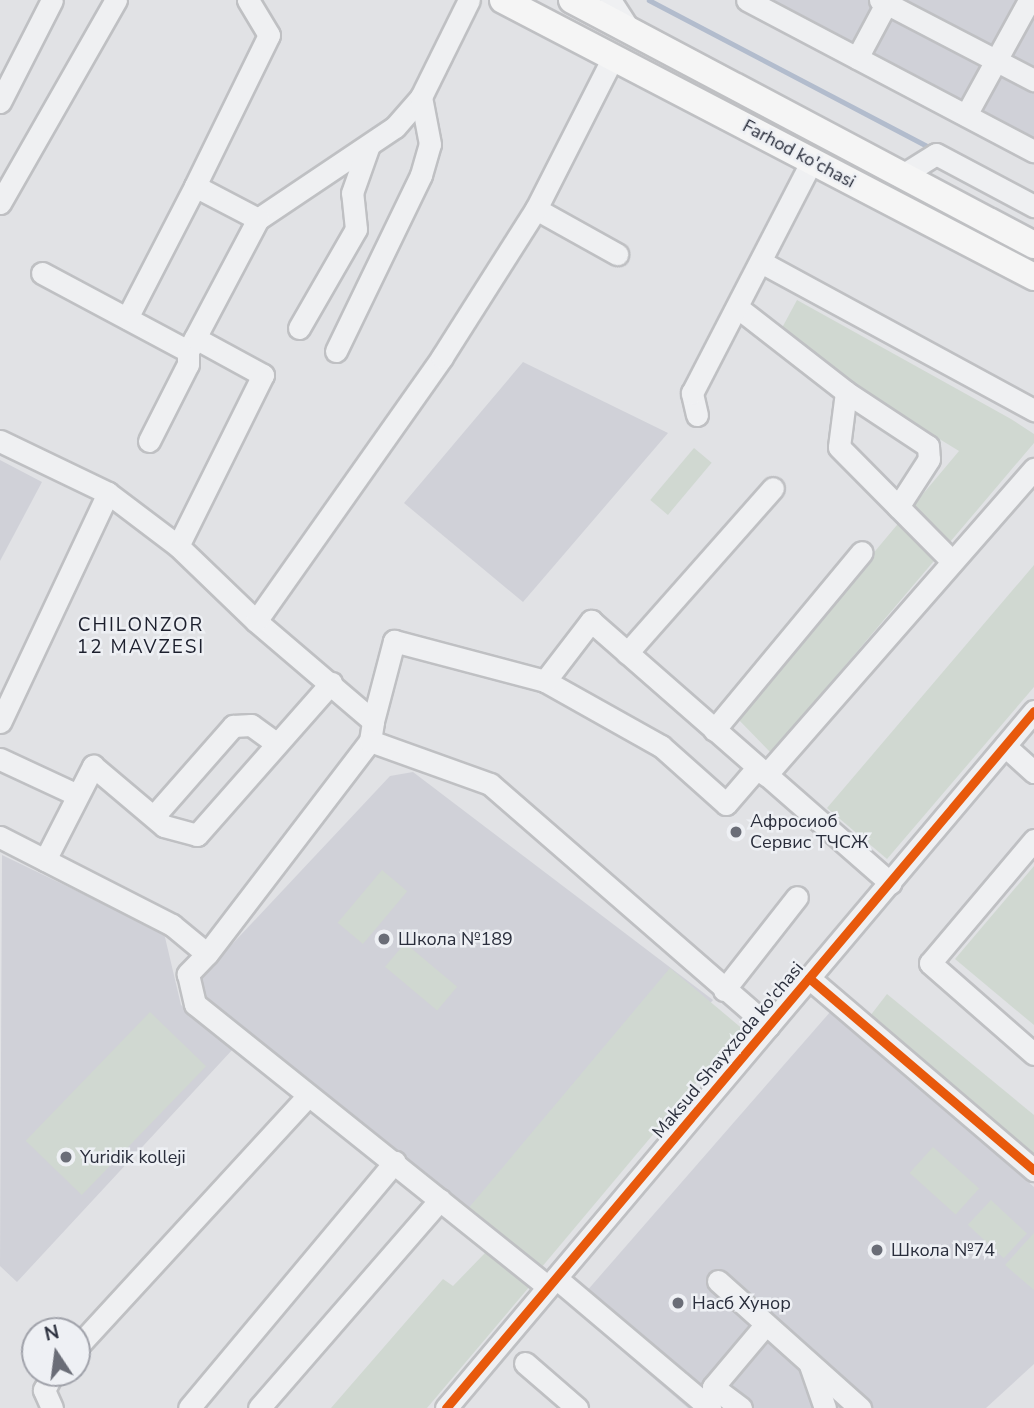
<!DOCTYPE html>
<meta charset="utf-8">
<style>
body{margin:0}
#map{position:relative;width:1034px;height:1408px;overflow:hidden;background:#e1e2e5;font-family:"Nunito Sans",sans-serif}
div>[style]{position:absolute}
.built>*{inset:0;background:#d0d1d8}
.green>*{inset:0;background:#d0d8d1;transform-origin:0 0}
.stream>*{height:4.5px;margin:-2.25px;padding:0 2.25px;transform-origin:2.25px;border-radius:2.25px;background:#b2bccd}
.roads{filter:drop-shadow(2px 0 #bfc0c3) drop-shadow(-2px 0 #bfc0c3) drop-shadow(0 2px #bfc0c3) drop-shadow(0 -2px #bfc0c3)}
.minor>*{height:21px;margin:-10.5px;padding:0 10.5px;transform-origin:10.5px;border-radius:10.5px;background:#eff0f2}
.major>*{height:26px;margin:-13px;padding:0 13px;transform-origin:13px;border-radius:13px;background:#f5f5f5}
.cycleway>*{height:9px;margin:-4.5px;padding:0 4.5px;transform-origin:4.5px;border-radius:4.5px;background:#e8590c}
.dots>*{width:19px;height:19px;translate:-50% -50%;box-sizing:border-box;border:4px solid #eef0f4;border-radius:50%}
span{translate:-50% -50%;white-space:nowrap;text-align:center;line-height:1.15;-webkit-text-stroke:5px #eef0f4;paint-order:stroke}
.street-label{font-size:18px;color:#2a2e3c}
.poi-label{font-size:18px;color:#2a2e3c}
.left{translate:0 -50%;text-align:left}
.neighbourhood-label{font-size:19px;color:#1c1f2d;letter-spacing:2px}
.north{position:absolute;left:21px;top:1317px;width:70px;height:70px;box-sizing:border-box;background:#eef0f4;border:2px solid #a0a2aa;border-radius:50%;rotate:347deg;font-size:19px;font-weight:700;line-height:28px;text-align:center;color:#2a2e3c}
.north::after{content:'';display:block;margin:auto;width:24px;height:32px;background:#6a6d77;clip-path:polygon(50% 0,100% 100%,50% 72%,0 100%)}
</style>
<div id="map">
<div class="built">
<div style="clip-path:polygon(759px 0,1034px 0,1034px 144px)"></div>
<div style="clip-path:polygon(523px 362px,668px 433px,523px 602px,404px 503px)"></div>
<div style="clip-path:polygon(0 460px,42px 482px,0 561px)"></div>
<div style="clip-path:polygon(413px 772px,713px 1000px,509px 1243px,193px 986px,390px 776px)"></div>
<div style="clip-path:polygon(2px 855px,164px 933px,181px 1005px,233px 1049px,17px 1282px,0 1266px)"></div>
<div style="clip-path:polygon(831px 1011px,1034px 1187px,1034px 1364px,986px 1408px,688px 1408px,572px 1308px)"></div>
</div>
<div class="green">
<div style="clip-path:polygon(797px 300px,1011px 419px,1034px 434px,1034px 443px,771px 753px,736px 717px,959px 451px,776px 339px)"></div>
<div style="left:694px;top:448px;width:23px;height:68px;rotate:40deg"></div>
<div style="clip-path:polygon(1034px 565px,1034px 687px,887px 859px,827px 808px)"></div>
<div style="clip-path:polygon(1034px 866px,1034px 1025px,955px 959px)"></div>
<div style="left:382px;top:870px;width:33px;height:69px;rotate:40deg"></div>
<div style="left:405px;top:943px;width:68px;height:31px;rotate:40deg"></div>
<div style="left:670px;top:968px;width:94px;height:314px;rotate:40deg"></div>
<div style="clip-path:polygon(887px 994px,1034px 1115px,1034px 1159px,870px 1016px)"></div>
<div style="left:150px;top:1012px;width:78px;height:179px;rotate:44deg"></div>
<div style="left:933px;top:1147px;width:62px;height:35px;rotate:42deg"></div>
<div style="left:991px;top:1200px;width:49px;height:34px;rotate:43deg"></div>
<div style="clip-path:polygon(1034px 1233px,1034px 1290px,1005px 1265px)"></div>
<div style="clip-path:polygon(485px 1253px,530px 1286px,427px 1408px,331px 1408px,443px 1279px,453px 1286px)"></div>
</div>
<div class="stream">
<div style="left:649px;top:0;width:318px;rotate:27.7deg"></div>
</div>
<div class="roads">
<div class="minor">
<div style="left:610px;top:0;width:35px;rotate:57deg"></div>
<div style="left:747px;top:0;width:324px;rotate:27.8deg"></div>
<div style="left:880px;top:0;width:174px;rotate:27.5deg"></div>
<div style="left:857px;top:58px;width:66px;rotate:-61.9deg"></div>
<div style="left:0;top:102px;width:114px;rotate:-63deg"></div>
<div style="left:966px;top:115px;width:129px;rotate:-61.2deg"></div>
<div style="left:901px;top:176px;width:41px;rotate:-32.2deg"></div>
<div style="left:936px;top:154px;width:111px;rotate:28deg"></div>
<div style="left:0;top:203px;width:234px;rotate:-60.3deg"></div>
<div style="left:536px;top:209px;width:93px;rotate:29.1deg"></div>
<div style="left:258px;top:219px;width:165px;rotate:-33.9deg"></div>
<div style="left:395px;top:127px;width:40px;rotate:-49deg"></div>
<div style="left:421px;top:97px;width:108px;rotate:-63.7deg"></div>
<div style="left:761px;top:262px;width:311px;rotate:28.5deg"></div>
<div style="left:42px;top:273px;width:166px;rotate:28.1deg"></div>
<div style="left:188px;top:351px;width:15px;rotate:-62deg"></div>
<div style="left:737px;top:307px;width:138px;rotate:37.9deg"></div>
<div style="left:846px;top:392px;width:55px;rotate:97.3deg"></div>
<div style="left:839px;top:447px;width:161px;rotate:45.3deg"></div>
<div style="left:127px;top:318px;width:148px;rotate:-62.7deg"></div>
<div style="left:299px;top:328px;width:114px;rotate:-60.1deg"></div>
<div style="left:356px;top:229px;width:36px;rotate:-96deg"></div>
<div style="left:352px;top:193px;width:51px;rotate:-70.5deg"></div>
<div style="left:336px;top:351px;width:195px;rotate:-64.2deg"></div>
<div style="left:421px;top:175px;width:32px;rotate:-74deg"></div>
<div style="left:430px;top:144px;width:48px;rotate:-100.8deg"></div>
<div style="left:846px;top:392px;width:98px;rotate:33.4deg"></div>
<div style="left:928px;top:446px;width:13px;rotate:86deg"></div>
<div style="left:929px;top:459px;width:57px;rotate:122.9deg"></div>
<div style="left:697px;top:415px;width:23px;rotate:-103deg"></div>
<div style="left:692px;top:393px;width:261px;rotate:-62.7deg"></div>
<div style="left:0;top:441px;width:120px;rotate:25.7deg"></div>
<div style="left:108px;top:493px;width:253px;rotate:115.2deg"></div>
<div style="left:149px;top:441px;width:86px;rotate:-63.1deg"></div>
<div style="left:188px;top:364px;width:13px;rotate:-90deg"></div>
<div style="left:108px;top:493px;width:88px;rotate:37.1deg"></div>
<div style="left:178px;top:546px;width:108px;rotate:43.9deg"></div>
<div style="left:178px;top:546px;width:191px;rotate:-63.6deg"></div>
<div style="left:263px;top:375px;width:77px;rotate:-151.4deg"></div>
<div style="left:195px;top:338px;width:135px;rotate:-62.1deg"></div>
<div style="left:258px;top:219px;width:71px;rotate:-152.4deg"></div>
<div style="left:195px;top:186px;width:168px;rotate:-63.9deg"></div>
<div style="left:269px;top:35px;width:41px;rotate:-121deg"></div>
<div style="left:627px;top:653px;width:220px;rotate:-48.5deg"></div>
<div style="left:545px;top:681px;width:133px;rotate:29.3deg"></div>
<div style="left:661px;top:746px;width:87px;rotate:41.7deg"></div>
<div style="left:726px;top:804px;width:48px;rotate:-49.3deg"></div>
<div style="left:373px;top:721px;width:83px;rotate:-75.3deg"></div>
<div style="left:394px;top:641px;width:156px;rotate:14.8deg"></div>
<div style="left:545px;top:681px;width:76px;rotate:-52.5deg"></div>
<div style="left:591px;top:621px;width:398px;rotate:41.2deg"></div>
<div style="left:714px;top:730px;width:231px;rotate:-50.3deg"></div>
<div style="left:370px;top:741px;width:20px;rotate:-81deg"></div>
<div style="left:373px;top:721px;width:154px;rotate:-139.5deg"></div>
<div style="left:256px;top:621px;width:323px;rotate:-54.8deg"></div>
<div style="left:442px;top:357px;width:175px;rotate:-57.6deg"></div>
<div style="left:536px;top:209px;width:170px;rotate:-63.1deg"></div>
<div style="left:1005px;top:746px;width:39px;rotate:42deg"></div>
<div style="left:0;top:759px;width:83px;rotate:25deg"></div>
<div style="left:766px;top:775px;width:407px;rotate:-48.8deg"></div>
<div style="left:154px;top:816px;width:120px;rotate:-48.7deg"></div>
<div style="left:233px;top:726px;width:18px;rotate:-3deg"></div>
<div style="left:251px;top:725px;width:32px;rotate:36deg"></div>
<div style="left:0;top:837px;width:193px;rotate:27.1deg"></div>
<div style="left:172px;top:925px;width:45px;rotate:39.6deg"></div>
<div style="left:207px;top:954px;width:28px;rotate:134deg"></div>
<div style="left:188px;top:974px;width:31px;rotate:77deg"></div>
<div style="left:195px;top:1004px;width:452px;rotate:38.7deg"></div>
<div style="left:1034px;top:840px;width:161px;rotate:130.2deg"></div>
<div style="left:930px;top:963px;width:138px;rotate:41.2deg"></div>
<div style="left:45px;top:860px;width:106px;rotate:-62.9deg"></div>
<div style="left:93px;top:766px;width:93px;rotate:40.2deg"></div>
<div style="left:164px;top:826px;width:34px;rotate:15deg"></div>
<div style="left:197px;top:835px;width:203px;rotate:-48.6deg"></div>
<div style="left:207px;top:954px;width:268px;rotate:-52.6deg"></div>
<div style="left:370px;top:741px;width:127px;rotate:19.7deg"></div>
<div style="left:490px;top:784px;width:369px;rotate:41deg"></div>
<div style="left:809px;top:978px;width:296px;rotate:40.5deg"></div>
<div style="left:724px;top:990px;width:118px;rotate:-51.9deg"></div>
<div style="left:556px;top:1278px;width:202px;rotate:40.2deg"></div>
<div style="left:718px;top:1281px;width:191px;rotate:41.8deg"></div>
<div style="left:77px;top:1347px;width:338px;rotate:-47.4deg"></div>
<div style="left:525px;top:1363px;width:69px;rotate:40.9deg"></div>
<div style="left:810px;top:1365px;width:46px;rotate:70.8deg"></div>
<div style="left:52px;top:1408px;width:20px;rotate:-114deg"></div>
<div style="left:44px;top:1390px;width:19px;rotate:-62deg"></div>
<div style="left:189px;top:1408px;width:321px;rotate:-50.1deg"></div>
<div style="left:259px;top:1408px;width:276px;rotate:-49deg"></div>
<div style="left:446px;top:1408px;width:912px;rotate:-49.85deg"></div>
<div style="left:741px;top:1408px;width:35px;rotate:-143deg"></div>
<div style="left:713px;top:1387px;width:82px;rotate:-49.9deg"></div>
</div>
<div class="major">
<div style="left:503px;top:0;width:599px;rotate:27.55deg"></div>
<div style="left:572px;top:0;width:523px;rotate:27.94deg"></div>
</div>
</div>
<div class="cycleway">
<div style="left:809px;top:978px;width:296px;rotate:40.5deg"></div>
<div style="left:446px;top:1408px;width:912px;rotate:-49.85deg"></div>
</div>
<div class="dots">
<div style="left:736px;top:832px;background:#6a6d77"></div>
<div style="left:384px;top:939px;background:#6a6d77"></div>
<div style="left:66px;top:1157px;background:#6a6d77"></div>
<div style="left:877px;top:1250px;background:#6a6d77"></div>
<div style="left:678px;top:1303px;background:#6a6d77"></div>
</div>
<div class="street-label">
<span style="left:799px;top:154px;rotate:28deg">Farhod ko'chasi</span>
<span style="left:728px;top:1050px;rotate:-50deg">Maksud Shayxzoda ko'chasi</span>
</div>
<div class="poi-label">
<span class="left" style="left:750px;top:832px">Афросиоб<br>Сервис ТЧСЖ</span>
<span class="left" style="left:398px;top:939px">Школа №189</span>
<span class="left" style="left:80px;top:1157px">Yuridik kolleji</span>
<span class="left" style="left:891px;top:1250px">Школа №74</span>
<span class="left" style="left:692px;top:1303px">Насб Хунор</span>
</div>
<div class="neighbourhood-label">
<span style="left:141px;top:637px">CHILONZOR<br>12 MAVZESI</span>
</div>
<div class="north">N</div>
</div>
